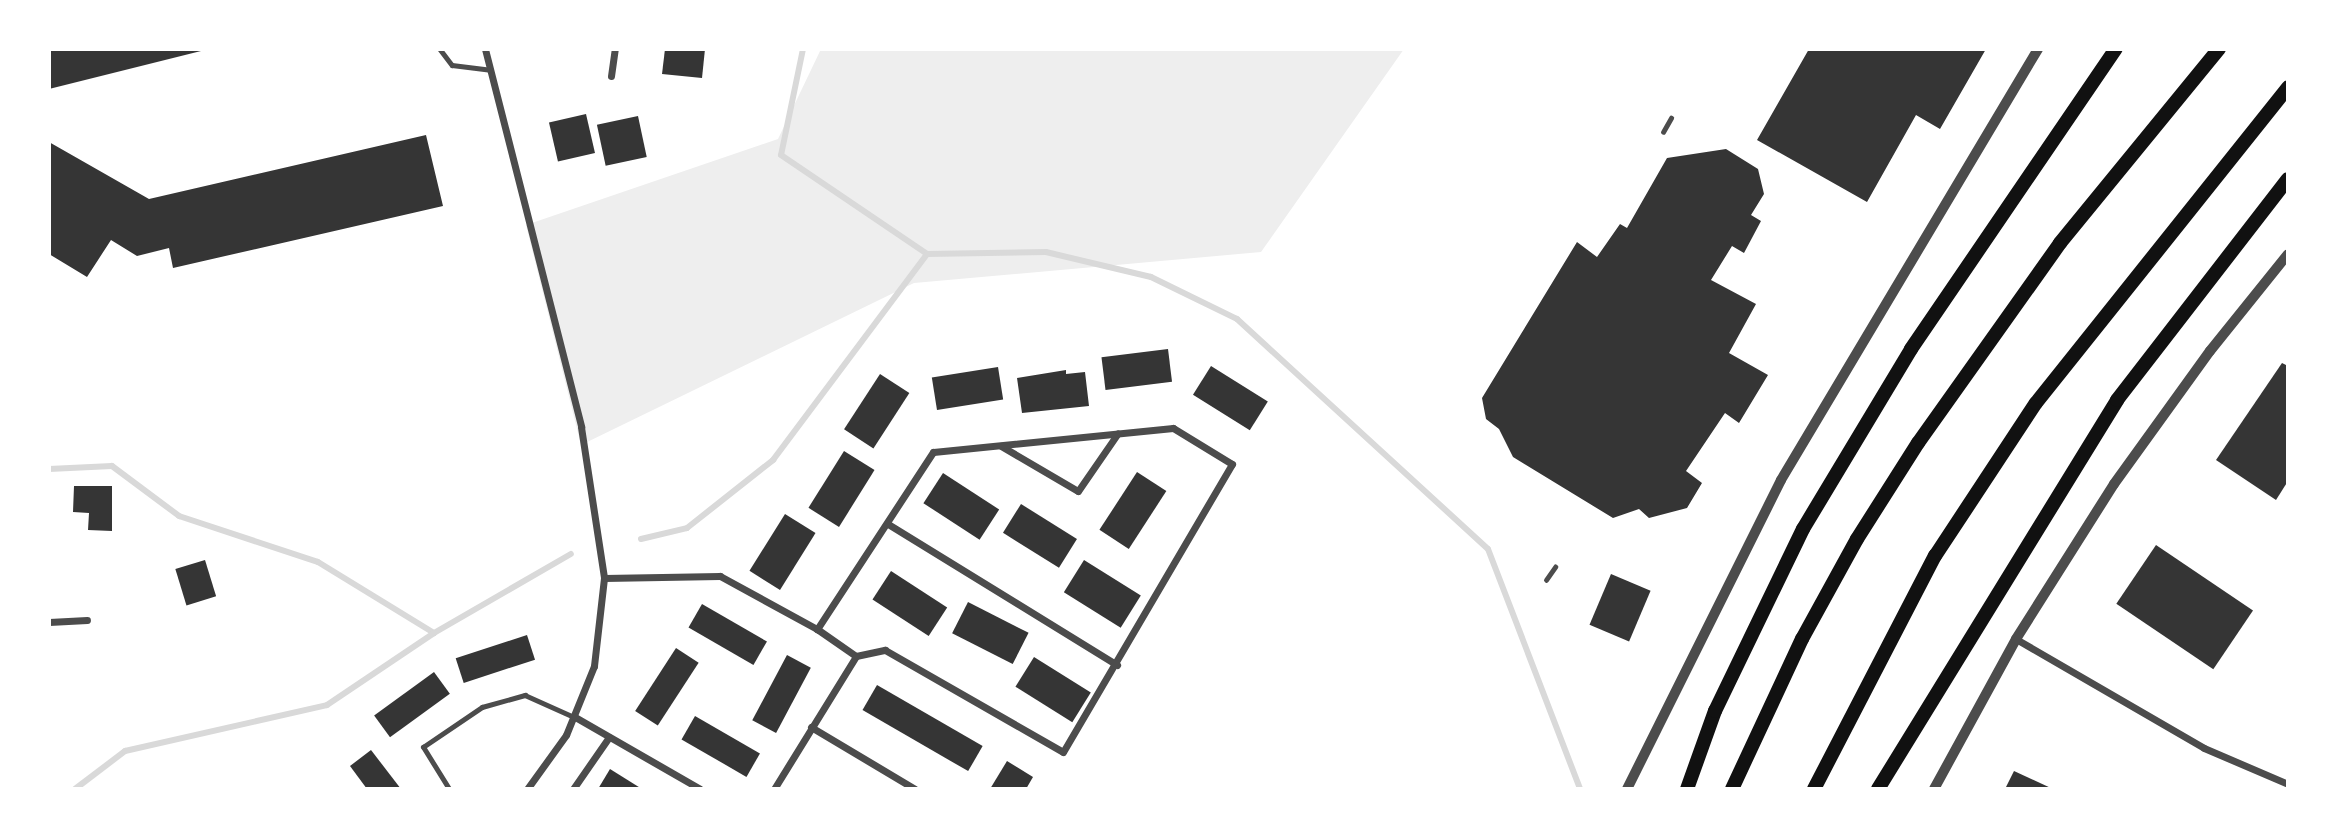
<!DOCTYPE html>
<style>
body{margin:0}
#map{position:relative;width:2337px;height:838px;overflow:hidden;background:#fff;font-family:"Source Sans 3",sans-serif}
div>[style]{position:absolute}
.green>*{inset:0;background:#eee}
.stream>*{height:6px;margin:-3px;padding:0 3px;transform-origin:3px;border-radius:3px;background:#d9d9d9}
.building>*{inset:0;background:#353535;transform-origin:0 0}
.service>*{height:4.5px;margin:-2.25px;padding:0 2.25px;transform-origin:2.25px;border-radius:2.25px;background:#4c4c4c}
.minor>*{height:7px;margin:-3.5px;padding:0 3.5px;transform-origin:3.5px;border-radius:3.5px;background:#4c4c4c}
.tertiary>*{height:10px;margin:-5px;padding:0 5px;transform-origin:5px;border-radius:5px;background:#4c4c4c}
.motorway>*{height:14px;margin:-7px;padding:0 7px;transform-origin:7px;border-radius:7px;background:#111}
span{translate:-50% -50%;white-space:nowrap;text-align:center;line-height:1.15;-webkit-text-stroke:7px #fff;paint-order:stroke}
.frame{position:absolute;inset:0;border:51px solid #fff;pointer-events:none}
</style>
<div id="map">
<div class="green">
<div style="clip-path:polygon(821px 49px,1404px 49px,1261px 252px,914px 283px,581px 445px,526px 225px,778px 139px)"></div>
</div>
<div class="stream">
<div style="left:803px;top:49px;width:108px;rotate:101.7deg"></div>
<div style="left:781px;top:155px;width:176px;rotate:34.1deg"></div>
<div style="left:927px;top:254px;width:119px;rotate:-1deg"></div>
<div style="left:1046px;top:252px;width:108px;rotate:13.4deg"></div>
<div style="left:1151px;top:277px;width:96px;rotate:26deg"></div>
<div style="left:1237px;top:319px;width:340px;rotate:42.5deg"></div>
<div style="left:1488px;top:549px;width:257px;rotate:69deg"></div>
<div style="left:49px;top:469px;width:63px;rotate:-2.7deg"></div>
<div style="left:112px;top:466px;width:84px;rotate:36.7deg"></div>
<div style="left:179px;top:516px;width:146px;rotate:18.3deg"></div>
<div style="left:318px;top:562px;width:136px;rotate:31.5deg"></div>
<div style="left:641px;top:539px;width:47px;rotate:-13.4deg"></div>
<div style="left:687px;top:528px;width:110px;rotate:-38.3deg"></div>
<div style="left:773px;top:460px;width:257px;rotate:-53.2deg"></div>
<div style="left:75px;top:789px;width:63px;rotate:-37.2deg"></div>
<div style="left:125px;top:751px;width:207px;rotate:-12.8deg"></div>
<div style="left:327px;top:705px;width:129px;rotate:-33.9deg"></div>
<div style="left:434px;top:633px;width:158px;rotate:-30deg"></div>
</div>
<div class="building">
<div style="clip-path:polygon(49px 49px,205px 49px,205px 50px,49px 89px)"></div>
<div style="clip-path:polygon(665px 49px,705px 49px,702px 78px,662px 74px)"></div>
<div style="clip-path:polygon(1809px 49px,1986px 49px,1940px 129px,1916px 115px,1867px 202px,1757px 140px)"></div>
<div style="left:586px;top:114px;width:40px;height:38px;rotate:77deg"></div>
<div style="left:638px;top:116px;width:42px;height:42px;rotate:78deg"></div>
<div style="clip-path:polygon(426px 135px,443px 206px,173px 268px,169px 248px,137px 256px,111px 240px,87px 277px,49px 254px,49px 142px,149px 199px)"></div>
<div style="clip-path:polygon(1726px 149px,1758px 169px,1764px 194px,1751px 215px,1761px 221px,1744px 253px,1732px 246px,1711px 280px,1756px 304px,1729px 353px,1768px 375px,1739px 423px,1725px 413px,1686px 471px,1702px 483px,1687px 508px,1649px 518px,1639px 509px,1613px 518px,1513px 457px,1499px 429px,1486px 419px,1482px 398px,1577px 242px,1597px 257px,1620px 224px,1627px 228px,1667px 158px)"></div>
<div style="left:1168px;top:349px;width:33px;height:67px;rotate:83deg"></div>
<div style="clip-path:polygon(2282px 363px,2288px 366px,2288px 481px,2276px 500px,2216px 460px)"></div>
<div style="left:1211px;top:366px;width:67px;height:34px;rotate:32deg"></div>
<div style="left:998px;top:367px;width:33px;height:67px;rotate:81deg"></div>
<div style="clip-path:polygon(1066px 370px,1066px 374px,1085px 372px,1089px 406px,1022px 413px,1017px 378px)"></div>
<div style="left:880px;top:374px;width:35px;height:66px;rotate:33deg"></div>
<div style="left:844px;top:451px;width:36px;height:67px;rotate:32deg"></div>
<div style="left:1137px;top:472px;width:35px;height:69px;rotate:33deg"></div>
<div style="left:943px;top:473px;width:67px;height:36px;rotate:33deg"></div>
<div style="clip-path:polygon(74px 486px,112px 486px,112px 531px,88px 530px,89px 513px,73px 512px)"></div>
<div style="left:1021px;top:504px;width:66px;height:34px;rotate:32deg"></div>
<div style="left:785px;top:514px;width:36px;height:67px;rotate:32deg"></div>
<div style="left:2156px;top:545px;width:117px;height:71px;rotate:34deg"></div>
<div style="left:205px;top:560px;width:38px;height:31px;rotate:73deg"></div>
<div style="left:1084px;top:560px;width:67px;height:38px;rotate:32deg"></div>
<div style="left:891px;top:571px;width:67px;height:34px;rotate:33deg"></div>
<div style="left:1611px;top:574px;width:43px;height:55px;rotate:23deg"></div>
<div style="left:968px;top:602px;width:68px;height:35px;rotate:27deg"></div>
<div style="left:702px;top:604px;width:75px;height:27px;rotate:30deg"></div>
<div style="left:527px;top:635px;width:26px;height:75px;rotate:72deg"></div>
<div style="left:676px;top:648px;width:27px;height:75px;rotate:33deg"></div>
<div style="left:787px;top:655px;width:27px;height:74px;rotate:28deg"></div>
<div style="left:1034px;top:657px;width:67px;height:35px;rotate:32deg"></div>
<div style="left:434px;top:672px;width:27px;height:74px;rotate:54deg"></div>
<div style="left:877px;top:685px;width:122px;height:29px;rotate:30deg"></div>
<div style="left:695px;top:716px;width:75px;height:27px;rotate:30deg"></div>
<div style="clip-path:polygon(371px 750px,401px 789px,367px 789px,350px 766px)"></div>
<div style="clip-path:polygon(1007px 761px,1033px 777px,1026px 789px,990px 789px)"></div>
<div style="clip-path:polygon(610px 769px,642px 789px,598px 789px)"></div>
<div style="clip-path:polygon(2014px 771px,2053px 789px,2005px 789px)"></div>
</div>
<div class="service">
<div style="left:440px;top:49px;width:20px;rotate:53deg"></div>
<div style="left:452px;top:65px;width:38px;rotate:7deg"></div>
<div style="left:1663px;top:132px;width:16px;rotate:-60deg"></div>
<div style="left:1546px;top:580px;width:16px;rotate:-55deg"></div>
<div style="left:449px;top:789px;width:49px;rotate:-121.8deg"></div>
<div style="left:423px;top:747px;width:71px;rotate:-34.1deg"></div>
<div style="left:482px;top:707px;width:45px;rotate:-15.6deg"></div>
<div style="left:525px;top:695px;width:54px;rotate:24.2deg"></div>
</div>
<div class="minor">
<div style="left:485px;top:49px;width:390px;rotate:75.7deg"></div>
<div style="left:581px;top:427px;width:153px;rotate:81.3deg"></div>
<div style="left:604px;top:578px;width:89px;rotate:96.5deg"></div>
<div style="left:594px;top:666px;width:74px;rotate:112.1deg"></div>
<div style="left:566px;top:735px;width:67px;rotate:125.8deg"></div>
<div style="left:611px;top:76px;width:27px;rotate:-82deg"></div>
<div style="left:1001px;top:446px;width:89px;rotate:30.3deg"></div>
<div style="left:1078px;top:491px;width:70px;rotate:-55.4deg"></div>
<div style="left:888px;top:524px;width:269px;rotate:31.6deg"></div>
<div style="left:604px;top:578px;width:116px;rotate:-1deg"></div>
<div style="left:720px;top:576px;width:111px;rotate:28.7deg"></div>
<div style="left:817px;top:629px;width:47px;rotate:34.7deg"></div>
<div style="left:856px;top:656px;width:30px;rotate:-12deg"></div>
<div style="left:885px;top:650px;width:205px;rotate:29.8deg"></div>
<div style="left:1063px;top:752px;width:334px;rotate:-59.6deg"></div>
<div style="left:1232px;top:464px;width:69px;rotate:-148.6deg"></div>
<div style="left:1173px;top:428px;width:241px;rotate:174.3deg"></div>
<div style="left:933px;top:452px;width:212px;rotate:123.2deg"></div>
<div style="left:49px;top:622px;width:38px;rotate:-3deg"></div>
<div style="left:2016px;top:639px;width:217px;rotate:30.1deg"></div>
<div style="left:2204px;top:748px;width:91px;rotate:23.2deg"></div>
<div style="left:575px;top:717px;width:144px;rotate:29.9deg"></div>
<div style="left:811px;top:727px;width:121px;rotate:30.8deg"></div>
<div style="left:573px;top:789px;width:63px;rotate:-55.3deg"></div>
<div style="left:774px;top:789px;width:156px;rotate:-58.3deg"></div>
</div>
<div class="tertiary">
<div style="left:1627px;top:789px;width:345px;rotate:-63.5deg"></div>
<div style="left:1781px;top:480px;width:502px;rotate:-59.19deg"></div>
<div style="left:1934px;top:789px;width:171px;rotate:-61.3deg"></div>
<div style="left:2016px;top:639px;width:183px;rotate:-57.7deg"></div>
<div style="left:2114px;top:484px;width:164px;rotate:-54.2deg"></div>
<div style="left:2210px;top:351px;width:124px;rotate:-51.2deg"></div>
</div>
<div class="motorway">
<div style="left:1687px;top:789px;width:83px;rotate:-70.3deg"></div>
<div style="left:1715px;top:711px;width:202px;rotate:-64.2deg"></div>
<div style="left:1803px;top:529px;width:210px;rotate:-59deg"></div>
<div style="left:1911px;top:349px;width:363px;rotate:-55.7deg"></div>
<div style="left:1732px;top:789px;width:166px;rotate:-65deg"></div>
<div style="left:1802px;top:639px;width:114px;rotate:-61.2deg"></div>
<div style="left:1857px;top:539px;width:114px;rotate:-57.6deg"></div>
<div style="left:1918px;top:443px;width:245px;rotate:-54.6deg"></div>
<div style="left:2060px;top:243px;width:251px;rotate:-50.7deg"></div>
<div style="left:1814px;top:789px;width:263px;rotate:-62.6deg"></div>
<div style="left:1935px;top:556px;width:183px;rotate:-56.6deg"></div>
<div style="left:2036px;top:403px;width:404px;rotate:-51.4deg"></div>
<div style="left:1878px;top:789px;width:457px;rotate:-58.4deg"></div>
<div style="left:2117px;top:400px;width:279px;rotate:-52.3deg"></div>
</div>
<div class="frame"></div>
</div>
